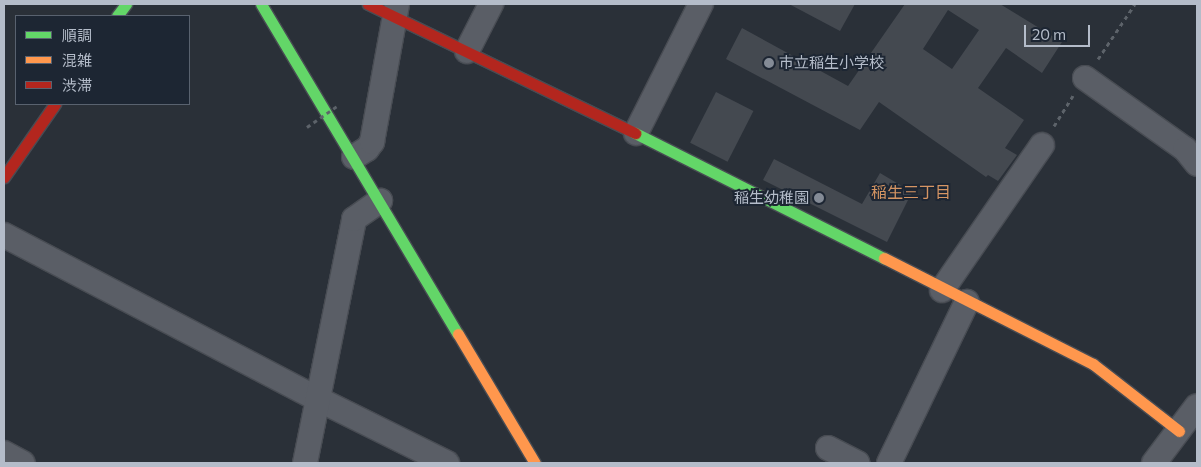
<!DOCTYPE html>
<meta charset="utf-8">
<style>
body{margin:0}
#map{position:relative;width:1201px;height:467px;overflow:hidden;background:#2a3038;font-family:Commissioner,"Noto Sans JP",sans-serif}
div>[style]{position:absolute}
.building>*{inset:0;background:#444950;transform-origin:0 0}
.path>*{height:3px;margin-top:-1.5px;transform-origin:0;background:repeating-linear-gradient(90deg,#5d636a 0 4px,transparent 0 8px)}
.roads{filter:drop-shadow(1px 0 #484c53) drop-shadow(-1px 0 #484c53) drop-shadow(0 1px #484c53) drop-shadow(0 -1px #484c53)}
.street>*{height:24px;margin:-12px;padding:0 12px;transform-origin:12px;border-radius:12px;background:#5a5e66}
.fast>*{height:11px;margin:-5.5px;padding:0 5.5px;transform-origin:5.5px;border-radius:5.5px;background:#63d668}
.slow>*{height:11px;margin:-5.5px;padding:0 5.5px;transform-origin:5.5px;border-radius:5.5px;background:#ff974d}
.jam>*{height:11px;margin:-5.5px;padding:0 5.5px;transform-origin:5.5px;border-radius:5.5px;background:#b3261e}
.path-bridge>*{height:3px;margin-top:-1.5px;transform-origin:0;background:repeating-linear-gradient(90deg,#5d636a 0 4px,transparent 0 8px)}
.dots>*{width:14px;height:14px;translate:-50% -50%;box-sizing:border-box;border:2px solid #1d2633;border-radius:50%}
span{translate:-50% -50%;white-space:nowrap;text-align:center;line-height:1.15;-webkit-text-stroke:4px #1d2633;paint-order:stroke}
.poi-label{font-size:15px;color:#b4bcc9}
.left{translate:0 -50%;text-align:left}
.right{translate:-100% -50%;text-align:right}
.neighbourhood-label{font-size:16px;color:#d59563}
.frame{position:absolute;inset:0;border:5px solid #b4bcc9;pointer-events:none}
.legend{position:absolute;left:15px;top:15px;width:175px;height:90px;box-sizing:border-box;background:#1d2633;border:1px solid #59626f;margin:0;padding:6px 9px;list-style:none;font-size:15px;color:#b4bcc9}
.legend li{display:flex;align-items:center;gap:10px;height:25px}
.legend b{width:25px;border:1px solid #59626f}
.scale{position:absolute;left:1024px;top:25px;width:66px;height:22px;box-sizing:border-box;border:2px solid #b4bcc9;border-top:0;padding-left:6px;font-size:15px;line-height:18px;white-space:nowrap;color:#b4bcc9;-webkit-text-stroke:4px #1d2633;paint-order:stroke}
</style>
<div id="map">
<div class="building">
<div style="clip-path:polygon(789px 4px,855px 4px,840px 31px)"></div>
<div style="clip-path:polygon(evenodd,905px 4px,1000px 4px,1062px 42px,1042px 73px,1006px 48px,978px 88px,1024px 120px,1005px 148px,1017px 155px,998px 181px,988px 175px,986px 177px,879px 102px,860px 130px,726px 59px,742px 28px,848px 86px,905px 4px,948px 10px,979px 30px,952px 69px,923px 49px,948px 10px)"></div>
<div style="left:716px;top:92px;width:42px;height:57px;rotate:27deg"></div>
<div style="clip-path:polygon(774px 159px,862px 204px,880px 173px,912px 192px,887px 242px,763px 180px)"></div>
</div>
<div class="path">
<div style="left:1098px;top:59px;width:66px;rotate:-56.1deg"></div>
<div style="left:1054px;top:126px;width:36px;rotate:-58deg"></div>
</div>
<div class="roads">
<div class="street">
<div style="left:467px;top:51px;width:53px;rotate:-62.9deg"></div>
<div style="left:1085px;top:78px;width:123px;rotate:35.4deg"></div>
<div style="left:1185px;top:149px;width:19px;rotate:51deg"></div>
<div style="left:636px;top:133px;width:144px;rotate:-63.3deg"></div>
<div style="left:354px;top:157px;width:15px;rotate:-32deg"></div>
<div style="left:367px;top:149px;width:9px;rotate:-54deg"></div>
<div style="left:372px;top:142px;width:140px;rotate:-79.7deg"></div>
<div style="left:4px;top:235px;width:354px;rotate:27.6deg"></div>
<div style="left:318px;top:399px;width:144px;rotate:26.4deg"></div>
<div style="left:942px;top:290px;width:176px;rotate:-55.4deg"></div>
<div style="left:828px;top:448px;width:33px;rotate:27deg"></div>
<div style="left:4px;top:453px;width:21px;rotate:28deg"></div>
<div style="left:305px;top:463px;width:249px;rotate:-78.6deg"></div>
<div style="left:354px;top:219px;width:32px;rotate:-35deg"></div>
<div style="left:889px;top:463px;width:179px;rotate:-64.2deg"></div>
<div style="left:1154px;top:463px;width:71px;rotate:-53deg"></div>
</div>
<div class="fast">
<div style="left:261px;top:4px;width:384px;rotate:59.2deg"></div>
<div style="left:117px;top:16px;width:15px;rotate:-53deg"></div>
<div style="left:635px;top:133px;width:279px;rotate:26.7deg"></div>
</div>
<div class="slow">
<div style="left:884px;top:258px;width:234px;rotate:26.9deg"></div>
<div style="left:1093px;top:364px;width:109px;rotate:37.9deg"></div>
<div style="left:458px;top:334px;width:150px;rotate:59.2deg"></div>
</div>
<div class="jam">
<div style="left:368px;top:4px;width:297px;rotate:25.8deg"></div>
<div style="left:4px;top:177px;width:89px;rotate:-55.1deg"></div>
</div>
</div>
<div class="path-bridge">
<div style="left:307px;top:127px;width:40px;rotate:-34.9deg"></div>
</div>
<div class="dots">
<div style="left:769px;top:63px;background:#848b96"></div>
<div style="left:819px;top:198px;background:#848b96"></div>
</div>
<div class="poi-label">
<span class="left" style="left:779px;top:63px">市立稲生小学校</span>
<span class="right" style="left:809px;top:198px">稲生幼稚園</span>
</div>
<div class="neighbourhood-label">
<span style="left:911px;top:192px">稲生三丁目</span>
</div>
<div class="frame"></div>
<ul class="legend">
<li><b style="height:6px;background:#63d668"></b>順調</li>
<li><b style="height:6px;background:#ff974d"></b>混雑</li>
<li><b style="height:6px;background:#b3261e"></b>渋滞</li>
</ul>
<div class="scale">20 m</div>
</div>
